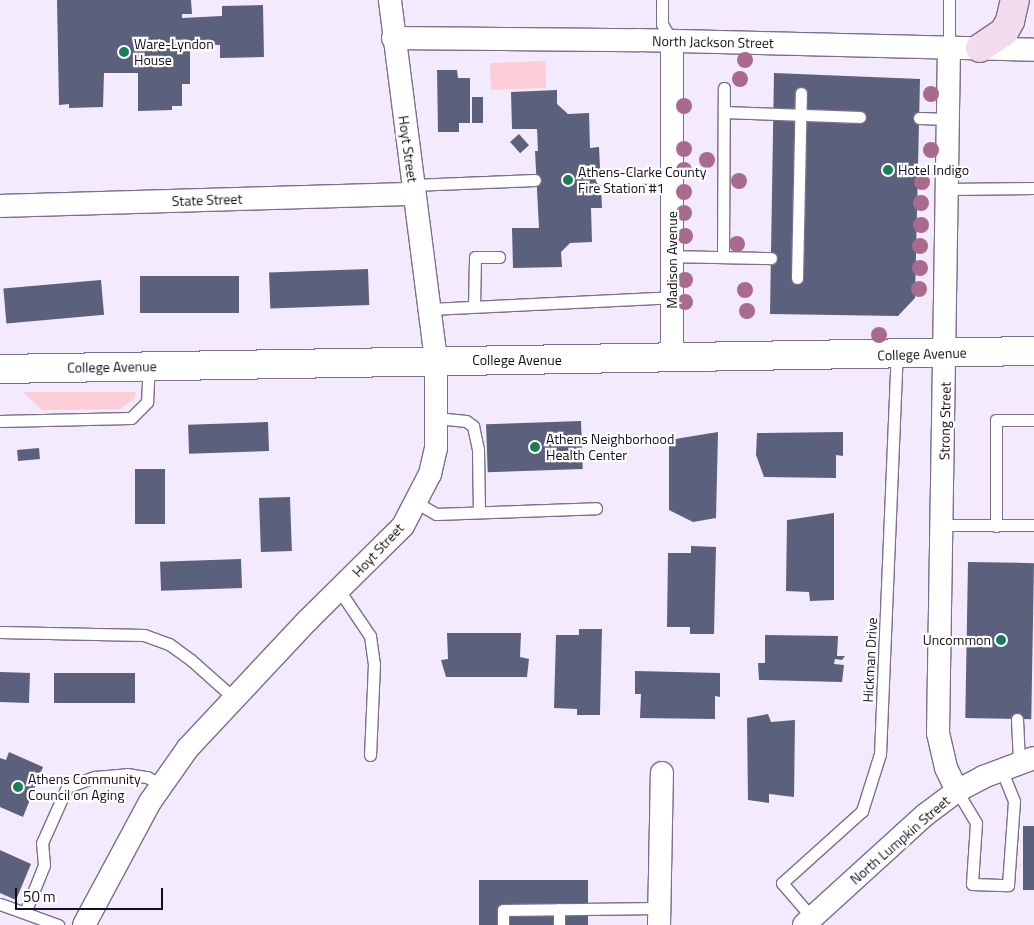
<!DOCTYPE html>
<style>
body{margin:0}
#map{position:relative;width:1034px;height:925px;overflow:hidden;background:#f3eafe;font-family:"Titillium Web",sans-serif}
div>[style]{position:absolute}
.green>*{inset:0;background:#fbcdd7;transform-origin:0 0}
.building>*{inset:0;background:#5b607c;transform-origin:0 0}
.roads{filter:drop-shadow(1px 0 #7d6f8c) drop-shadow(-1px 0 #7d6f8c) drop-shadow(0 1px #7d6f8c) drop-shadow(0 -1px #7d6f8c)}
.service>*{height:11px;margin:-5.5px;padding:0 5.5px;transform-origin:5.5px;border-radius:5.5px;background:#fff}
.minor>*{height:22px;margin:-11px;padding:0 11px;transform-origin:11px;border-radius:11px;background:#fff}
.tertiary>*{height:28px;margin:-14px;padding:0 14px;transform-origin:14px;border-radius:14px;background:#fff}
.secondary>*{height:28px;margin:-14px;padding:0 14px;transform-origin:14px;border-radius:14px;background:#f1dbec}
.trees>*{width:16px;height:16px;margin:-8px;border-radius:50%;background:#a86a8d}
.dots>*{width:14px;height:14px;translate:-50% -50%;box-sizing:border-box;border:2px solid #fff;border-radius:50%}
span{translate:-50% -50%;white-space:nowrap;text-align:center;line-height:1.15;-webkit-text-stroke:4.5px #fff;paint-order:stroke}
.street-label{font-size:14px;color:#130e19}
.poi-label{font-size:14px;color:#130e19}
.left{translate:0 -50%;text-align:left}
.right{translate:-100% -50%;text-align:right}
.scale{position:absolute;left:15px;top:888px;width:148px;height:22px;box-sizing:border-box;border:2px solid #130e19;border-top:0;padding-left:6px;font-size:15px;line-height:18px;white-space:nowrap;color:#130e19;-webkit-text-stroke:4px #fff;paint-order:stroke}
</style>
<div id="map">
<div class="green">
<div style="left:545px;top:61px;width:27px;height:55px;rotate:88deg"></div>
<div style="clip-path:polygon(23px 392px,136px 392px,134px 399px,120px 409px,42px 410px)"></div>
</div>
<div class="building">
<div style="clip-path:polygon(57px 0,191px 0,192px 14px,182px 14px,182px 18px,222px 16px,222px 6px,263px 5px,264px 57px,220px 58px,220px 45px,182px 43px,182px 48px,190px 48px,190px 84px,182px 84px,182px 106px,172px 106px,172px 110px,138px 111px,138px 73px,104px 73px,103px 107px,69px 108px,69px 104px,59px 105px)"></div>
<div style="clip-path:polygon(437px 70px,457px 70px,458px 78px,470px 78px,470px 123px,459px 123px,459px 132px,438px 132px)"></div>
<div style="clip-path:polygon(774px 73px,920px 79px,915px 298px,898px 316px,770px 314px)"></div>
<div style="clip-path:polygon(557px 90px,557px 104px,568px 114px,589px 113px,590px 148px,599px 147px,602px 208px,591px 208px,592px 242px,570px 243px,561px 252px,562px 267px,513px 268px,512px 228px,539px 228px,535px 151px,538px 151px,537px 129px,512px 129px,511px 92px)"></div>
<div style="left:472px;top:97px;width:11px;height:26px"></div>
<div style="left:519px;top:134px;width:15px;height:12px;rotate:48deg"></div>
<div style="left:368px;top:269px;width:36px;height:99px;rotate:88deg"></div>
<div style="left:239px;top:276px;width:37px;height:99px;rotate:90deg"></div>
<div style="left:101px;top:280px;width:35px;height:98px;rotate:85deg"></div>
<div style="left:581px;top:421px;width:48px;height:95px;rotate:88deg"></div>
<div style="left:268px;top:422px;width:29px;height:80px;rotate:88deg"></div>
<div style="clip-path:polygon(718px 432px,716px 518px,693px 522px,669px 510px,669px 440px)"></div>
<div style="clip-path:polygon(843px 432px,843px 456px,836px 455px,836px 478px,764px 477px,756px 455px,757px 433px)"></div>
<div style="left:39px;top:448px;width:11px;height:22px;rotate:85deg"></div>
<div style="left:135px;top:469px;width:30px;height:55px"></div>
<div style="left:290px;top:497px;width:54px;height:31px;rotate:88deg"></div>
<div style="clip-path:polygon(834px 513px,834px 600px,810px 601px,809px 592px,786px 591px,787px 520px)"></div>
<div style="clip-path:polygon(691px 546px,716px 547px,714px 634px,690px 634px,690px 627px,667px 627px,668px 553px,691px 553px)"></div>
<div style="left:241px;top:559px;width:29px;height:81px;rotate:88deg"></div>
<div style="left:968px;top:562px;width:66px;height:156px;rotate:1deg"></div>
<div style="clip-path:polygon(579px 629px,602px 629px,600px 715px,577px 715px,577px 709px,554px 708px,556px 635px,579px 635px)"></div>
<div style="clip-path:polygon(447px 633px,521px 633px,520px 657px,529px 659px,527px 677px,446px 677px,441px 660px,448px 659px)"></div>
<div style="clip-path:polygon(765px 635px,838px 636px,837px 656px,845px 656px,842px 660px,835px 659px,834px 664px,844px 665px,842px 682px,759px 680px,758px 663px,765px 663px)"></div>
<div style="clip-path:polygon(635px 671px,720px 673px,720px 697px,715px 696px,715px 719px,640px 718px,641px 694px,635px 694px)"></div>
<div style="left:30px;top:673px;width:30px;height:30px;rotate:92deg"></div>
<div style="left:54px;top:673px;width:81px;height:30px"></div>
<div style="clip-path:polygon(768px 714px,771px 722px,795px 720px,794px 797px,769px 794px,769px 803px,748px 800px,747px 718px)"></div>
<div style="clip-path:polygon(9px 752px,43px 767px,23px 817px,0 807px,0 758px,6px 760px)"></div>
<div style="left:1023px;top:826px;width:11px;height:64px"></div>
<div style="clip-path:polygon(0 850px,31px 864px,16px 900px,0 893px)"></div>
<div style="left:479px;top:880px;width:109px;height:45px"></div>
</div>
<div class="roads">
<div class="service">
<div style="left:662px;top:0;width:24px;rotate:90deg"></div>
<div style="left:662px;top:24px;width:20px;rotate:60deg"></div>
<div style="left:949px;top:0;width:48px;rotate:90deg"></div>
<div style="left:724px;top:112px;width:136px;rotate:2.1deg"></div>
<div style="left:919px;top:118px;width:29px;rotate:2deg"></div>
<div style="left:601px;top:179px;width:71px;rotate:-1.6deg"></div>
<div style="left:412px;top:185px;width:123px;rotate:-2.3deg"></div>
<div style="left:947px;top:189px;width:87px;rotate:-0.7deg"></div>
<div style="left:672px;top:256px;width:99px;rotate:1.2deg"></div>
<div style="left:723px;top:257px;width:169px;rotate:-89.7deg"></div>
<div style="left:797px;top:278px;width:185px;rotate:-88.8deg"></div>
<div style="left:474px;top:306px;width:49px;rotate:-88.8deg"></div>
<div style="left:475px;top:257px;width:24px"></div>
<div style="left:430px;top:309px;width:242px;rotate:-2.8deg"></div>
<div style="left:437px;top:418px;width:29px;rotate:6deg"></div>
<div style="left:466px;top:421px;width:9px;rotate:36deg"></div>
<div style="left:473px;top:426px;width:24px;rotate:78deg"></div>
<div style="left:478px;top:449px;width:61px;rotate:89.1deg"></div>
<div style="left:0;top:421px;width:131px;rotate:-1.3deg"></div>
<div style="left:131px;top:418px;width:23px;rotate:-45deg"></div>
<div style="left:147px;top:402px;width:36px;rotate:-87deg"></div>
<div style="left:417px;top:503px;width:22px;rotate:30deg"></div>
<div style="left:436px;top:514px;width:160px;rotate:-2.1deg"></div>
<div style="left:943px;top:525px;width:91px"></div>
<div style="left:996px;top:526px;width:106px;rotate:-90deg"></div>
<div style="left:996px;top:420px;width:38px"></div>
<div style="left:339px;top:590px;width:55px;rotate:56deg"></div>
<div style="left:370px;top:636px;width:28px;rotate:82deg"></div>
<div style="left:374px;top:664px;width:91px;rotate:92.5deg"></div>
<div style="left:0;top:632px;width:144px;rotate:1.2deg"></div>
<div style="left:144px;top:635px;width:27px;rotate:20deg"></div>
<div style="left:169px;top:644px;width:27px;rotate:36deg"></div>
<div style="left:191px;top:660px;width:57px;rotate:41.5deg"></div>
<div style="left:1017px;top:719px;width:43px;rotate:87.3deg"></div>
<div style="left:957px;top:791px;width:37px;rotate:59deg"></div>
<div style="left:976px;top:823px;width:61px;rotate:93.8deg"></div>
<div style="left:972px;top:884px;width:36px;rotate:2deg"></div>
<div style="left:1008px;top:885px;width:84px;rotate:-85.9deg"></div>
<div style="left:1014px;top:801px;width:35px;rotate:-112deg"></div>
<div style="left:0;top:904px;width:62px;rotate:19.9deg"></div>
<div style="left:26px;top:910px;width:48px;rotate:-68.2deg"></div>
<div style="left:44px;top:865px;width:22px;rotate:-95deg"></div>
<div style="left:42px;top:843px;width:61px;rotate:-65.9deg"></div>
<div style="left:67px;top:787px;width:30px;rotate:-20deg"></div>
<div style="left:95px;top:777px;width:32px;rotate:-5deg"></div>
<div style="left:127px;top:774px;width:20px;rotate:9deg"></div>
<div style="left:147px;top:777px;width:16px;rotate:30deg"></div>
<div style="left:814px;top:920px;width:49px;rotate:-130.9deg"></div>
<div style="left:782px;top:883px;width:108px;rotate:-42deg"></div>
<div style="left:862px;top:811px;width:60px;rotate:-72.5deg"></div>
<div style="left:880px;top:754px;width:399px;rotate:-87.6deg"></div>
<div style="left:503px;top:925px;width:15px;rotate:-90deg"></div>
<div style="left:503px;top:910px;width:156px;rotate:-0.7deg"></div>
<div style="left:559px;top:925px;width:16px;rotate:-90deg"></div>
</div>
<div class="minor">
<div style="left:393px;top:38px;width:245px;rotate:0.5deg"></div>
<div style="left:638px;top:40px;width:396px;rotate:1.4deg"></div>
<div style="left:672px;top:41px;width:317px;rotate:90deg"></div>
<div style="left:949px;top:48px;width:685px;rotate:90.92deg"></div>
<div style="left:938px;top:733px;width:36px;rotate:77deg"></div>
<div style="left:946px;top:768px;width:25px;rotate:64deg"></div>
<div style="left:0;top:206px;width:414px;rotate:-1.7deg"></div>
<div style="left:84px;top:925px;width:140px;rotate:-61.8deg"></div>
<div style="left:150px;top:802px;width:66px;rotate:-54.9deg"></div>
<div style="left:188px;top:748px;width:174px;rotate:-46.9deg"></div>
<div style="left:307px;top:621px;width:135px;rotate:-44.7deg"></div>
<div style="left:403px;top:526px;width:59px;rotate:-62.6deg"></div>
<div style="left:430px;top:474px;width:27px;rotate:-77deg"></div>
<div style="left:436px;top:448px;width:88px;rotate:-90deg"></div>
<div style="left:436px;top:360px;width:363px;rotate:-97.3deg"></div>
<div style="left:659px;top:925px;width:152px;rotate:-88.9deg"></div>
<div style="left:804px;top:925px;width:164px;rotate:-42.3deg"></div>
<div style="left:925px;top:815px;width:40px;rotate:-37deg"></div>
<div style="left:957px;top:791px;width:30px;rotate:-28deg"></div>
<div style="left:983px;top:777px;width:54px;rotate:-20.4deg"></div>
</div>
<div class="tertiary">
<div style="left:0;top:369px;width:1034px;rotate:-1deg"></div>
</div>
<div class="secondary">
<div style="left:980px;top:48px;width:29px;rotate:-34deg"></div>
<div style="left:1004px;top:32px;width:13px;rotate:-61deg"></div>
<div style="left:1010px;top:21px;width:22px;rotate:-77deg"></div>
</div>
</div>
<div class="trees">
<div style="left:745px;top:60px"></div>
<div style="left:740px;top:79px"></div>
<div style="left:931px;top:94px"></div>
<div style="left:684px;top:106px"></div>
<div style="left:684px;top:149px"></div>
<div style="left:931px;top:150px"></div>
<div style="left:707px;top:160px"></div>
<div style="left:684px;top:170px"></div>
<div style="left:739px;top:181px"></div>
<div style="left:922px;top:182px"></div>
<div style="left:684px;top:192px"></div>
<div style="left:921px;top:203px"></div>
<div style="left:684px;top:213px"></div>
<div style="left:921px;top:225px"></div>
<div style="left:685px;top:236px"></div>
<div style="left:737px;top:244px"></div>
<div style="left:920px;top:246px"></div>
<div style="left:920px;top:268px"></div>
<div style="left:685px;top:280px"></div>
<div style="left:919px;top:289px"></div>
<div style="left:745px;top:290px"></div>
<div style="left:685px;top:302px"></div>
<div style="left:747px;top:311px"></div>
<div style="left:879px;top:335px"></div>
</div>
<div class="dots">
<div style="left:124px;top:52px;background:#167f5a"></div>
<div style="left:888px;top:170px;background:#167f5a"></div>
<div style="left:568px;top:180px;background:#167f5a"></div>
<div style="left:535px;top:447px;background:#167f5a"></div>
<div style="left:1001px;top:640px;background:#167f5a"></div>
<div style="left:18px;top:787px;background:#167f5a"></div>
</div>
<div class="street-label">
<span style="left:713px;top:42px;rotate:1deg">North Jackson Street</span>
<span style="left:408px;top:149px;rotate:82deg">Hoyt Street</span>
<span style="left:207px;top:200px;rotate:-2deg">State Street</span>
<span style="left:672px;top:260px;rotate:-90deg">Madison Avenue</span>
<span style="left:922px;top:354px;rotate:-2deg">College Avenue</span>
<span style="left:517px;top:360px">College Avenue</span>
<span style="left:112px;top:367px;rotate:-1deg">College Avenue</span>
<span style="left:945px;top:421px;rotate:-89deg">Strong Street</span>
<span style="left:378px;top:550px;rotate:-47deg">Hoyt Street</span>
<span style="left:870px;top:660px;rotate:-87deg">Hickman Drive</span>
<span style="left:900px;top:840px;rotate:-41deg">North Lumpkin Street</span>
</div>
<div class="poi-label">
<span class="left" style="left:134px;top:52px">Ware-Lyndon<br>House</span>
<span class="left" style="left:898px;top:170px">Hotel Indigo</span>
<span class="left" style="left:578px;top:180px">Athens-Clarke County<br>Fire Station #1</span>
<span class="left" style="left:546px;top:447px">Athens Neighborhood<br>Health Center</span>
<span class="right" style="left:991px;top:640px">Uncommon</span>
<span class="left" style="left:28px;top:787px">Athens Community<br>Council on Aging</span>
</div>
<div class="scale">50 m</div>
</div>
